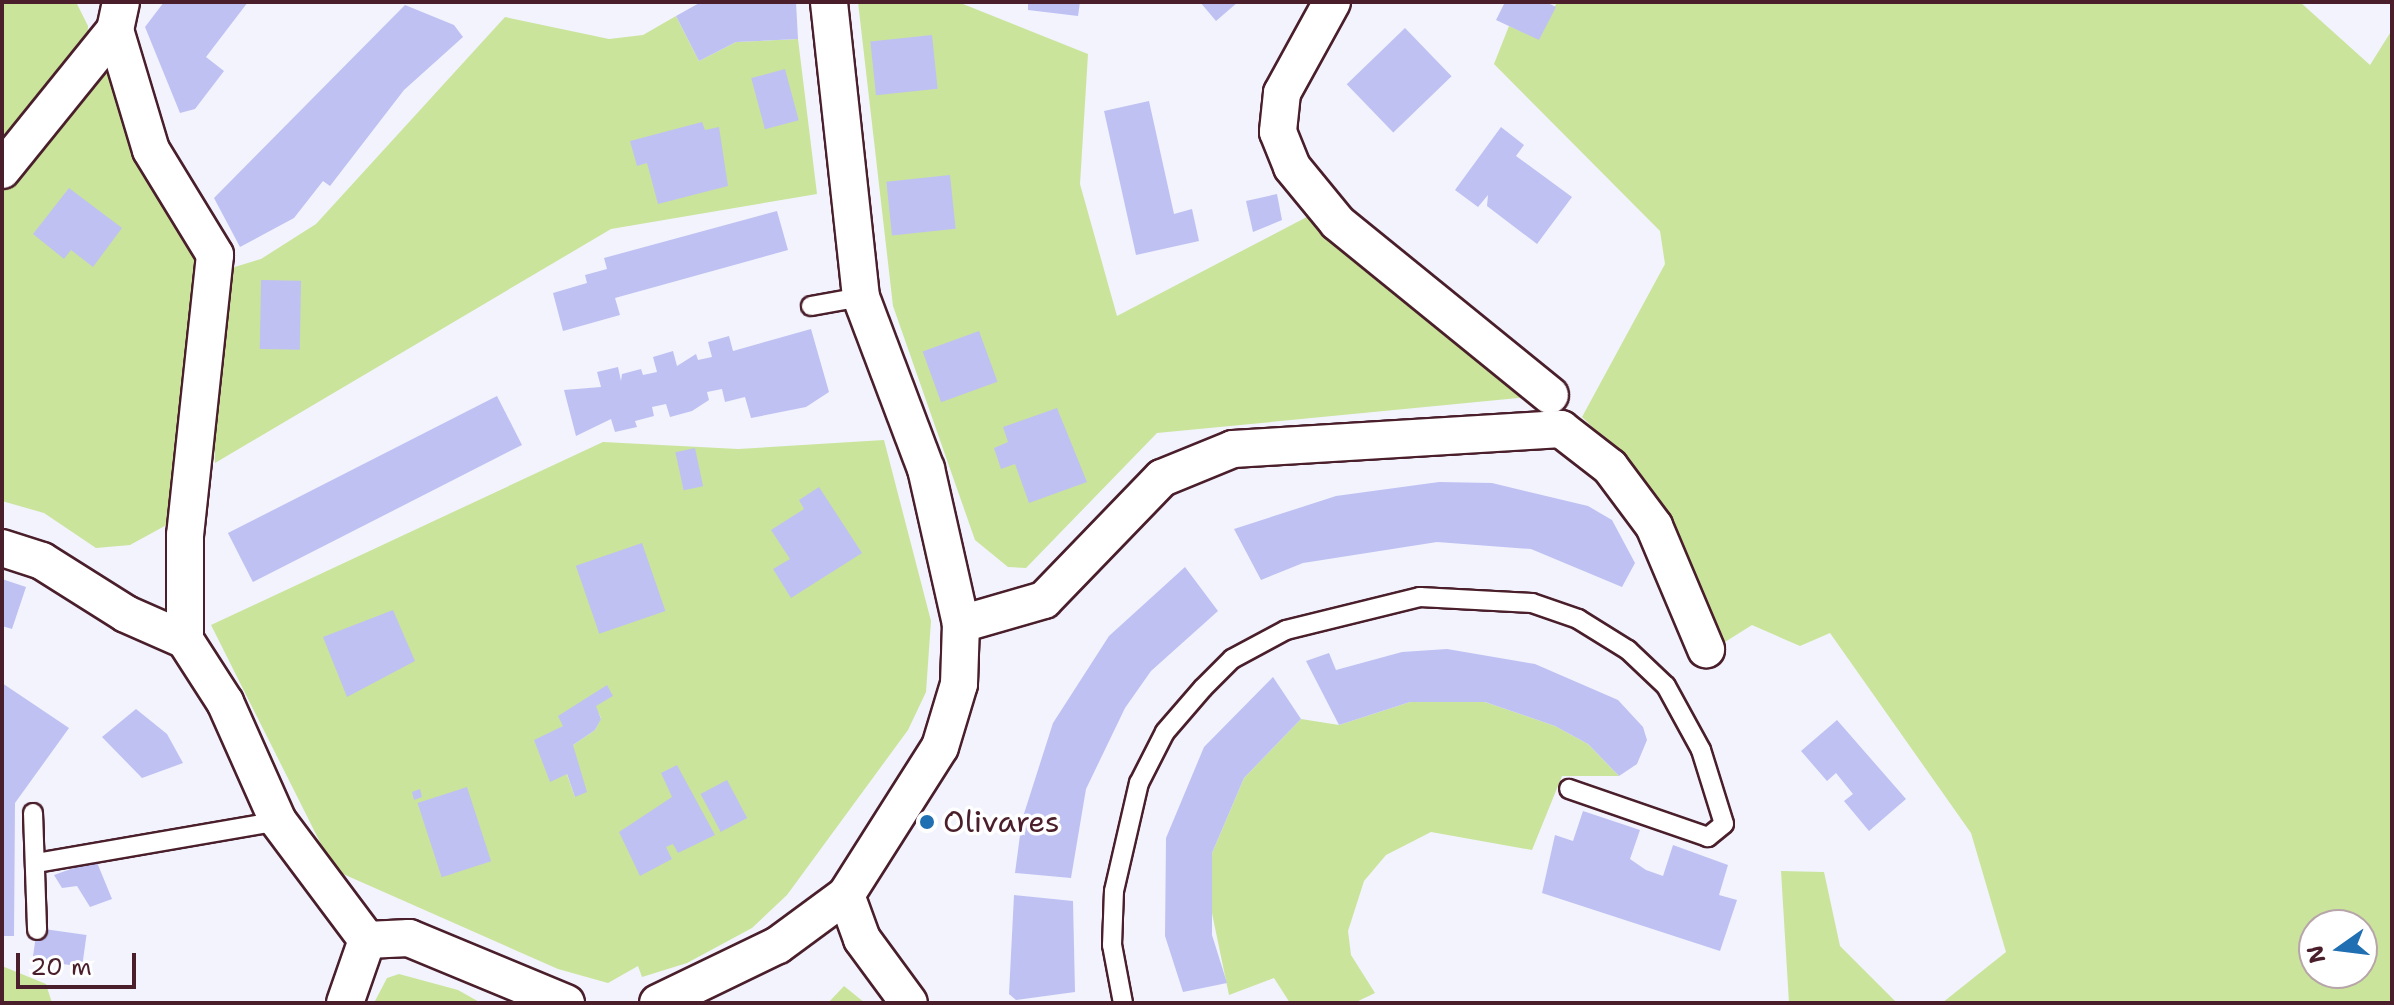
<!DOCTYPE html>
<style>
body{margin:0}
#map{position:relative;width:2394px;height:1005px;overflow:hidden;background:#f2f3fd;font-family:"Shantell Sans",sans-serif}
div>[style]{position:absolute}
.green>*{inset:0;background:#cae49b}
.building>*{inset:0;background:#bfc1f3;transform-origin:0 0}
.roads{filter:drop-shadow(2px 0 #4a1f2b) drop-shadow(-2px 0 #4a1f2b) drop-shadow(0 2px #4a1f2b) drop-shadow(0 -2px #4a1f2b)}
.service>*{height:18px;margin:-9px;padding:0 9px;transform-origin:9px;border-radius:9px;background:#fff}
.minor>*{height:36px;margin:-18px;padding:0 18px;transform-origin:18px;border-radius:18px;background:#fff}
.dots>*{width:22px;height:22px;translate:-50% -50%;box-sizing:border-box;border:4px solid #fff;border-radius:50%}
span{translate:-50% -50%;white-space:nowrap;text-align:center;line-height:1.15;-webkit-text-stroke:7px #fff;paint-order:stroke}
.poi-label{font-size:30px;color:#4a1f2b}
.left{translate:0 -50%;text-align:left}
.frame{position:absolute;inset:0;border:4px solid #4a1f2b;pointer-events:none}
.north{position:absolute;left:2298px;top:909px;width:80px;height:80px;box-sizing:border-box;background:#fff;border:2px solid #b7a5aa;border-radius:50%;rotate:256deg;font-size:22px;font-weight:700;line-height:32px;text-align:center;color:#4a1f2b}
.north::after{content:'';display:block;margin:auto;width:28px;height:36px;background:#1f6fb2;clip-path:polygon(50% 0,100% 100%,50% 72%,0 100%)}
.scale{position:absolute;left:16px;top:953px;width:120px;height:36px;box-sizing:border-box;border:4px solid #4a1f2b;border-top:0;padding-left:10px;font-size:24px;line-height:28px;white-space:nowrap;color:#4a1f2b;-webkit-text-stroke:6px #fff;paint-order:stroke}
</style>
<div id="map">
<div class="green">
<div style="clip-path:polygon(2px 2px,76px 2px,88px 26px,87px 45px,2px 146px)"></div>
<div style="clip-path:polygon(858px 2px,958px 2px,1088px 54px,1080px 184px,1117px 316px,1324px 208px,1550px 395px,1157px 433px,1026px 568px,1008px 567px,975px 540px,893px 306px)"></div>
<div style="clip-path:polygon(evenodd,1557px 2px,2300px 2px,2370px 65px,2392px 30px,2392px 1003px,1942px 1003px,2006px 952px,1971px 833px,1830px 633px,1800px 646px,1752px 625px,1725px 642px,1634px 468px,1582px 417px,1665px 264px,1660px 231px,1494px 64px,1509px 26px,1539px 39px,1557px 2px,2314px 925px,2362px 925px,2362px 973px,2314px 973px,2314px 925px)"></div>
<div style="clip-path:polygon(676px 16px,699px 61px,736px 42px,798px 39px,817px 194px,611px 229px,215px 463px,213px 385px,228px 269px,261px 259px,316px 224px,505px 17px,609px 39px,643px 35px)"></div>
<div style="clip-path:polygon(115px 63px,193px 243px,199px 276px,172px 522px,130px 545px,96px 548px,44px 513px,2px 501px,2px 192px)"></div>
<div style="clip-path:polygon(evenodd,884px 440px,931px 621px,926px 692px,908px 730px,787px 895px,752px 928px,687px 963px,642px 977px,638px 966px,608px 983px,558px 969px,334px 870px,211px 625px,603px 442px,738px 449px,884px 440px,595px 706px,601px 718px,595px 730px,573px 745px,575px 797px,552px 733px,595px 706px)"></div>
<div style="clip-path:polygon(1410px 702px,1485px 702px,1555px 726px,1588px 744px,1619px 776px,1562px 776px,1532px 850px,1431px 832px,1386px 855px,1364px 881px,1348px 931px,1351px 955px,1375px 993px,1354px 1003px,1290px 1003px,1274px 978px,1229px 995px,1208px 894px,1212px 853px,1244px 778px,1301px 719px,1339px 725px)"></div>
<div style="clip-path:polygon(1781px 871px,1824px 872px,1840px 946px,1897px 1003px,1789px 1003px)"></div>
<div style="clip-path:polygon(2px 966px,46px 984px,52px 1003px,2px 1003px)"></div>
<div style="clip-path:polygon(399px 974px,458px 990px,481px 1003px,374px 1003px,387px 978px)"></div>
<div style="clip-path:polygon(844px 986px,865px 1003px,828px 1003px)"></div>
</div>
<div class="building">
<div style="clip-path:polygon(164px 2px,248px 2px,206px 57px,224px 71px,195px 109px,180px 113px,145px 27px)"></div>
<div style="clip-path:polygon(701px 2px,796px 2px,798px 39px,736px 42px,699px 61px,676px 16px)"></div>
<div style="clip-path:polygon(1028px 2px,1080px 2px,1078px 16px,1028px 10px)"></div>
<div style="clip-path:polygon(1200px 2px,1238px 2px,1216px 21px)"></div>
<div style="clip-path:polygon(1505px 2px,1546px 2px,1556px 7px,1539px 40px,1496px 20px)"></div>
<div style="clip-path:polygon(405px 5px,454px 25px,463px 37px,404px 90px,330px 186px,323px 181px,294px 218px,240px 247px,214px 198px)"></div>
<div style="left:1405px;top:28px;width:67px;height:81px;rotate:46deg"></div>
<div style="left:932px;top:35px;width:54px;height:62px;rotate:84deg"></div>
<div style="left:785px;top:69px;width:53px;height:35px;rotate:75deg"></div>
<div style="clip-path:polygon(1149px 101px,1174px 214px,1192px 209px,1199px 241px,1136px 255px,1104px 111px)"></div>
<div style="clip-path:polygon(702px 122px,705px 130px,719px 127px,728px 186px,658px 204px,647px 163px,637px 166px,630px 141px)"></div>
<div style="clip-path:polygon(1501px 127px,1524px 145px,1516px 156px,1572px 197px,1537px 244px,1487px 206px,1488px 195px,1478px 207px,1455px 190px)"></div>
<div style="left:950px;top:175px;width:54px;height:64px;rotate:84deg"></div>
<div style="clip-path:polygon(69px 188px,122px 228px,93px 267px,71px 250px,64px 259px,33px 234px)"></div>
<div style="clip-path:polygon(1277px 194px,1282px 220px,1253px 232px,1246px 201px)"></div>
<div style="clip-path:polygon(777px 211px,788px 250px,615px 298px,620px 315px,563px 331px,553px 293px,587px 283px,585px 275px,607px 269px,604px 258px)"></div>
<div style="left:261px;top:280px;width:40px;height:69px;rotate:1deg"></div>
<div style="clip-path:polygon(811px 329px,829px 392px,806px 407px,751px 418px,745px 397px,725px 402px,722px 389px,707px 392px,709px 400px,692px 411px,670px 417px,666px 404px,652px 407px,654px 416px,635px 421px,637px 427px,615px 432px,611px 419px,576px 436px,564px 390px,601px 387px,597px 372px,618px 367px,621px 381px,622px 374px,641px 369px,643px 375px,657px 372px,653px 357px,673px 351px,677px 366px,696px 354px,698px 360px,712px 357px,708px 342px,729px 336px,733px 351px)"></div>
<div style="left:979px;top:331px;width:54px;height:60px;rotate:70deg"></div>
<div style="left:497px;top:396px;width:55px;height:302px;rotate:63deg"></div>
<div style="clip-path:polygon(1057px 408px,1087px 482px,1029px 503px,1015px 464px,1001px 469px,994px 448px,1008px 442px,1003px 427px)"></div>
<div style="left:695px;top:448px;width:39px;height:20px;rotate:78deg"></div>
<div style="clip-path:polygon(1439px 482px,1492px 483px,1588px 506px,1612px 520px,1635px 563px,1622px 587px,1531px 549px,1437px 542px,1303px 563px,1261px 580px,1234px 529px,1336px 496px)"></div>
<div style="clip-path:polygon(819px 487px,862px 553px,791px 598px,773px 569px,790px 559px,771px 530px,804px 509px,799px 500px)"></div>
<div style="left:642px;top:543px;width:72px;height:70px;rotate:71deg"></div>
<div style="clip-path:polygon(1185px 567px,1218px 611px,1151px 671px,1125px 708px,1086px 789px,1071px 878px,1015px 873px,1022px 820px,1053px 723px,1109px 636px)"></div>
<div style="clip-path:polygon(2px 579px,26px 587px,12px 629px,2px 626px)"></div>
<div style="clip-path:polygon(393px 610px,415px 661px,347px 697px,323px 637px)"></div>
<div style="clip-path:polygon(1447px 649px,1535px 664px,1618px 700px,1643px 727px,1647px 740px,1637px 764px,1619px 776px,1588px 744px,1555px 726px,1485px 702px,1410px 702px,1339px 725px,1306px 661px,1329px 653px,1336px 670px,1402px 652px)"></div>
<div style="clip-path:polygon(1273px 677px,1301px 719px,1244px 778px,1212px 853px,1212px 935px,1227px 983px,1183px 992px,1165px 936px,1166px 838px,1204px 747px)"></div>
<div style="clip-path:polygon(2px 683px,69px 728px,15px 803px,14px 936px,2px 936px)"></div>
<div style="clip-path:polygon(607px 685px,613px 696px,596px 706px,601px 719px,595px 730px,573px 745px,587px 792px,575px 797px,567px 774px,550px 782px,534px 740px,563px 726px,558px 716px)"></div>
<div style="clip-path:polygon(136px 709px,167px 734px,183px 763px,142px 778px,102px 737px)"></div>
<div style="clip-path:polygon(1837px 720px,1906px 799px,1869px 831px,1844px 801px,1853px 794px,1836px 773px,1827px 781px,1801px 751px)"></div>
<div style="clip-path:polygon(677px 765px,715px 835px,678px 853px,673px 844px,666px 847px,672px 859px,640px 876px,619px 832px,672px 797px,661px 773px)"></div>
<div style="left:727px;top:780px;width:43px;height:30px;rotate:62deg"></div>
<div style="left:467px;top:787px;width:78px;height:52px;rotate:72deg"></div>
<div style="clip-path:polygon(420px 789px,422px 797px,414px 800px,412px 792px)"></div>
<div style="clip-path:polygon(1583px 811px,1640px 830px,1630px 859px,1646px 870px,1663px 876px,1673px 845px,1728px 865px,1719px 895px,1737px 900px,1720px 951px,1542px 893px,1555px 835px,1573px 841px)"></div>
<div style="clip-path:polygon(96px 860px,112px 899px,90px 907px,77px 886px,62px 888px,54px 875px)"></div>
<div style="clip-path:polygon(1014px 895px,1073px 901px,1075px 992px,1016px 1000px,1009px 994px)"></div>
<div style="left:37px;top:928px;width:50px;height:32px;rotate:8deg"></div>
</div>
<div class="roads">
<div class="service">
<div style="left:811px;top:306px;width:51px;rotate:-10.2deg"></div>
<div style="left:33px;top:813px;width:117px;rotate:88deg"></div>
<div style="left:36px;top:863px;width:246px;rotate:-9.8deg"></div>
<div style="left:1123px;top:1003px;width:59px;rotate:-100.7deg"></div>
<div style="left:1112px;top:945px;width:54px;rotate:-87.9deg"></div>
<div style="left:1114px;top:891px;width:111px;rotate:-77deg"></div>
<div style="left:1139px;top:783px;width:57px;rotate:-63deg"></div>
<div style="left:1165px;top:732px;width:58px;rotate:-49.2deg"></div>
<div style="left:1203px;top:688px;width:41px;rotate:-45deg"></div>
<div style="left:1232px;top:659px;width:61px;rotate:-28.2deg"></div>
<div style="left:1286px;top:630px;width:138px;rotate:-13.8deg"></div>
<div style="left:1420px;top:597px;width:112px;rotate:3.1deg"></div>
<div style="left:1532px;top:603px;width:49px;rotate:19.2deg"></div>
<div style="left:1578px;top:619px;width:59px;rotate:31.8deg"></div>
<div style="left:1628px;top:650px;width:52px;rotate:43.5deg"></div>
<div style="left:1666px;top:686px;width:73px;rotate:61.3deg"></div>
<div style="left:1701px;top:750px;width:77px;rotate:72.7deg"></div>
<div style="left:1724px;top:824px;width:21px;rotate:141deg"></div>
<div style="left:1708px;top:837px;width:147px;rotate:-160.9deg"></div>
</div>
<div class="minor">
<div style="left:121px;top:2px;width:29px;rotate:102deg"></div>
<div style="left:115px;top:30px;width:125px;rotate:73.3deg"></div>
<div style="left:151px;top:150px;width:123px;rotate:58.6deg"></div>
<div style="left:215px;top:255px;width:282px;rotate:96.1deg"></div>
<div style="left:185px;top:535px;width:105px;rotate:90deg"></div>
<div style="left:1332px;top:2px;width:104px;rotate:118.8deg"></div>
<div style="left:1282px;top:93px;width:39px;rotate:96deg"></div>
<div style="left:1278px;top:132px;width:38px;rotate:68deg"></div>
<div style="left:1292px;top:167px;width:72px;rotate:50.6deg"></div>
<div style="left:1338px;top:223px;width:273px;rotate:39.1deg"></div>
<div style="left:2px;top:170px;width:180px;rotate:-51.1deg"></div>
<div style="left:2px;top:548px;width:42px;rotate:18deg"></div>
<div style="left:42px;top:561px;width:99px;rotate:32.2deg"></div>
<div style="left:126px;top:614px;width:64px;rotate:23.8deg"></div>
<div style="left:185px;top:640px;width:74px;rotate:57.2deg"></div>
<div style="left:225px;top:702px;width:130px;rotate:66deg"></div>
<div style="left:278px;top:821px;width:149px;rotate:53.2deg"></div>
<div style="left:961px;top:624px;width:86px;rotate:-16.1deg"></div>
<div style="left:1044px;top:600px;width:170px;rotate:-46deg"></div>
<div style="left:1162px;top:478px;width:77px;rotate:-22.2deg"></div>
<div style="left:1233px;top:449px;width:329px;rotate:-3.5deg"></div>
<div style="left:1561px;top:429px;width:62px;rotate:37.8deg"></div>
<div style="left:1610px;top:467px;width:74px;rotate:53.3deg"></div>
<div style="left:1654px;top:526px;width:134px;rotate:67.1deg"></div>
<div style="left:846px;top:895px;width:47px;rotate:70deg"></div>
<div style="left:862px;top:939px;width:79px;rotate:53.7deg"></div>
<div style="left:367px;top:940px;width:42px;rotate:-2.7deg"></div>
<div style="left:409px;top:938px;width:170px;rotate:22.5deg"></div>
<div style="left:345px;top:1003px;width:67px;rotate:-70.8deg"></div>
<div style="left:658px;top:1003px;width:133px;rotate:-25.8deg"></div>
<div style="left:778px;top:945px;width:84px;rotate:-36.3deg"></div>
<div style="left:846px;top:895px;width:175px;rotate:-57.6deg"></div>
<div style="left:940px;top:747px;width:66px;rotate:-73.2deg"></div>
<div style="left:959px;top:684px;width:60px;rotate:-88.1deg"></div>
<div style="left:961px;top:624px;width:159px;rotate:-102.7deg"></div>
<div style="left:926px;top:469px;width:184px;rotate:-110.7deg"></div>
<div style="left:861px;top:297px;width:297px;rotate:-96.2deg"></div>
</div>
</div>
<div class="dots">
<div style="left:927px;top:822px;background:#1f6fb2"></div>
</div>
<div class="poi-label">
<span class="left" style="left:943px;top:822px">Olivares</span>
</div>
<div class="frame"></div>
<div class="north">N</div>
<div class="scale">20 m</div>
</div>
